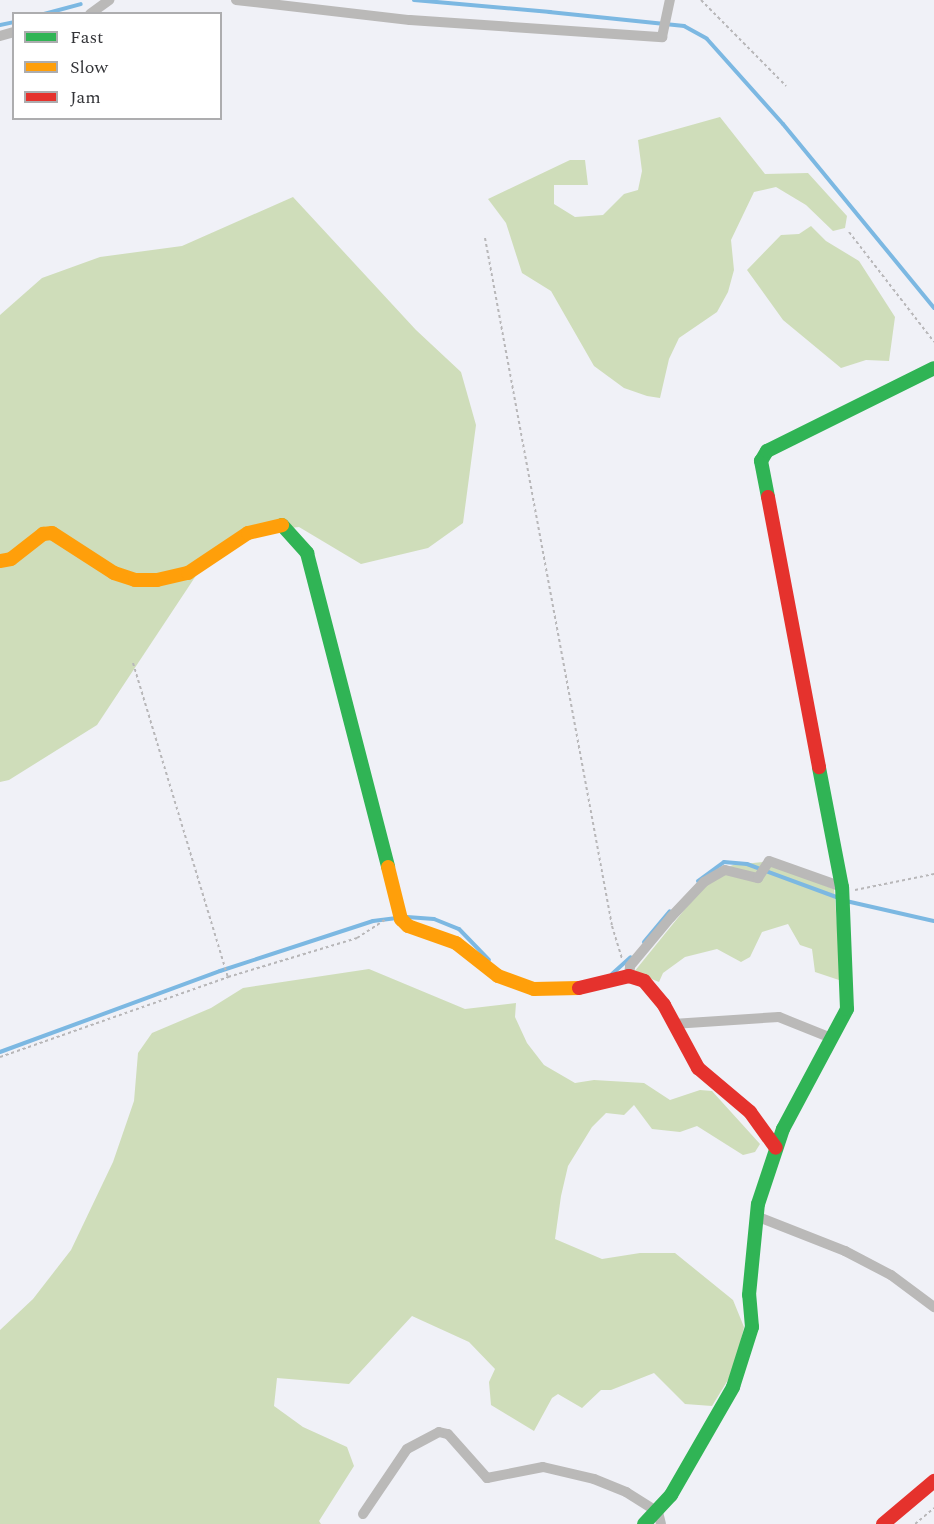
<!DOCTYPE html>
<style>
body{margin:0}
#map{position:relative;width:934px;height:1524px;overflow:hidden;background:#f0f1f7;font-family:Spectral,serif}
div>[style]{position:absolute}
.green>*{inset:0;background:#cfddba}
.stream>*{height:4px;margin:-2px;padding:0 2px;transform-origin:2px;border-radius:2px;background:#7cb8e2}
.path>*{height:2px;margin-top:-1px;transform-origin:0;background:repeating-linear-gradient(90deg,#b8b7b9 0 3px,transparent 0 6px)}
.street>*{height:10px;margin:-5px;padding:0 5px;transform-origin:5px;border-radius:5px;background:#bab9b8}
.fast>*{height:14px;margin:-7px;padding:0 7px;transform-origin:7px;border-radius:7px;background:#30b455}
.slow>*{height:14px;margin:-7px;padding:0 7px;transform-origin:7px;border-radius:7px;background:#ff9f0a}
.jam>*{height:14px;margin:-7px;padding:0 7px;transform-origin:7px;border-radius:7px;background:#e5322d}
span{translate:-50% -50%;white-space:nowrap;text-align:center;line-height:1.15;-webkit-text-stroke:6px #fff;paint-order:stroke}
.legend{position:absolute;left:12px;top:12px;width:210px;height:108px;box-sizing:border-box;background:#fff;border:2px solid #adadaf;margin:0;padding:8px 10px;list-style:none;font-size:18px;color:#323337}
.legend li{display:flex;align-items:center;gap:12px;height:30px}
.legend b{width:30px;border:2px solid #adadaf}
</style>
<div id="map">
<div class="green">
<div style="clip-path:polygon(720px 117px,765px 174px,808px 173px,847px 216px,845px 228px,833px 231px,806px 205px,776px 187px,754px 192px,731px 240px,734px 270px,728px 292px,717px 312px,679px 338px,669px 359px,660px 398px,647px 396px,624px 388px,594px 366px,551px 291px,522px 273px,506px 223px,488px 199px,570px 160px,585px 160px,588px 185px,554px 185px,554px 204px,575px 217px,603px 215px,624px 194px,638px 190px,642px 171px,638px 140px)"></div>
<div style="clip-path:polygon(293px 197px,416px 330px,461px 372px,476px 425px,463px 523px,428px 548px,361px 564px,299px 527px,262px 531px,203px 565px,97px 725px,9px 780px,0 782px,0 315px,42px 278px,100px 257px,182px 246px)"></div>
<div style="clip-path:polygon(811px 226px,826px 241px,859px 261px,895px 317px,889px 361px,866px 360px,841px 368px,783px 320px,747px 270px,781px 235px,799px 234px)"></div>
<div style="clip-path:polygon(763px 862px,834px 889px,842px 981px,815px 972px,812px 949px,800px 945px,788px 924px,762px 932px,750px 957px,741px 962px,717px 949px,685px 957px,663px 973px,659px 982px,634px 972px,715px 872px,733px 865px)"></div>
<div style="clip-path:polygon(369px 969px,465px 1009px,516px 1003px,515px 1017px,527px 1043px,544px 1065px,575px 1083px,594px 1080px,644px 1083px,670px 1100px,700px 1090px,712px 1091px,760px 1144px,755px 1152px,743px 1155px,697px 1126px,680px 1132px,652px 1129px,634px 1105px,624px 1115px,606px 1113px,592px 1127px,568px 1166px,561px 1196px,555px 1239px,602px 1259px,640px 1253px,675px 1253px,733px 1300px,744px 1327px,734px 1370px,712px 1406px,685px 1404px,654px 1373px,611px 1390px,601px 1390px,582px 1408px,558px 1394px,552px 1398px,534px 1431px,491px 1405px,489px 1382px,495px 1369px,469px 1342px,412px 1316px,349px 1384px,277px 1378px,274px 1406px,303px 1427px,347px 1447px,354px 1466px,319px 1521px,321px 1524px,0 1524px,0 1330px,33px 1299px,71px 1250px,113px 1162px,134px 1101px,138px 1053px,152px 1033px,211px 1008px,243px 988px)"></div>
</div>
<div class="stream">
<div style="left:414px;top:0;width:137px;rotate:5deg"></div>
<div style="left:549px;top:12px;width:136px;rotate:5.9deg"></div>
<div style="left:684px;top:26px;width:26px;rotate:29deg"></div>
<div style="left:707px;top:39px;width:114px;rotate:48.2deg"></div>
<div style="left:783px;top:124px;width:238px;rotate:50.6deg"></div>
<div style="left:44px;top:14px;width:38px;rotate:-15deg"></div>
<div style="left:0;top:25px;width:14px;rotate:-12deg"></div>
<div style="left:698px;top:881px;width:32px;rotate:-36deg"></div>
<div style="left:724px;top:862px;width:23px;rotate:5deg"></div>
<div style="left:747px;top:864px;width:98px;rotate:20.3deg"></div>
<div style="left:846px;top:901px;width:90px;rotate:12.8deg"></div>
<div style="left:407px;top:917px;width:27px;rotate:4deg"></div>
<div style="left:434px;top:919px;width:27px;rotate:22deg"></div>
<div style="left:459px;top:929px;width:43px;rotate:45.9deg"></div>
<div style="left:644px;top:942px;width:40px;rotate:-50deg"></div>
<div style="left:612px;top:974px;width:25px;rotate:-42deg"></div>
<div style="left:0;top:1052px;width:234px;rotate:-20.2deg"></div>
<div style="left:220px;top:971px;width:161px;rotate:-18.1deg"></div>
<div style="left:373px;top:921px;width:24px;rotate:-7deg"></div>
</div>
<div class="path">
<div style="left:701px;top:0;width:121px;rotate:45.3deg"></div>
<div style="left:849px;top:232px;width:139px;rotate:52.3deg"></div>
<div style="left:485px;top:238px;width:700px;rotate:79.54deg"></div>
<div style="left:612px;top:926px;width:34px;rotate:73deg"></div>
<div style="left:133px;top:663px;width:328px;rotate:73.2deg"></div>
<div style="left:855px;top:890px;width:81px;rotate:-11.4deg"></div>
<div style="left:0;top:1057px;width:242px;rotate:-19.3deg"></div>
<div style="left:228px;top:977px;width:135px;rotate:-16.8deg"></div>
<div style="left:357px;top:938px;width:35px;rotate:-33deg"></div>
<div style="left:915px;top:1524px;width:25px;rotate:-40deg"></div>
</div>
<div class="street">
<div style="left:236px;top:0;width:175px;rotate:6.6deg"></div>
<div style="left:410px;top:20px;width:253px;rotate:3.9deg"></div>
<div style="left:662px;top:37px;width:38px;rotate:-78deg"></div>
<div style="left:90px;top:14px;width:24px;rotate:-36deg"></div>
<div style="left:0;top:36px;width:15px;rotate:-16deg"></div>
<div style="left:629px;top:976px;width:10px;rotate:-84deg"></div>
<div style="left:630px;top:966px;width:64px;rotate:-50.1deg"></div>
<div style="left:671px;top:917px;width:48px;rotate:-46.7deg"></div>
<div style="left:704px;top:882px;width:24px;rotate:-30deg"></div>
<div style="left:725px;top:870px;width:34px;rotate:14deg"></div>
<div style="left:758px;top:878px;width:20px;rotate:-57deg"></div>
<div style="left:769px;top:861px;width:77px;rotate:19.6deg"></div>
<div style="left:673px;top:1024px;width:106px;rotate:-3.8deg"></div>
<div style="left:779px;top:1017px;width:56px;rotate:22deg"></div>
<div style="left:756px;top:1216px;width:96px;rotate:21.5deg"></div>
<div style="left:845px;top:1251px;width:52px;rotate:27.6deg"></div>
<div style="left:891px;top:1275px;width:54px;rotate:36.7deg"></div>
<div style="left:363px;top:1514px;width:78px;rotate:-55.9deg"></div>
<div style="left:407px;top:1449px;width:36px;rotate:-28deg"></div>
<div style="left:439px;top:1432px;width:9px;rotate:13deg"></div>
<div style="left:448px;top:1434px;width:59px;rotate:48.4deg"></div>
<div style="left:487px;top:1478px;width:57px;rotate:-11.1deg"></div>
<div style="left:543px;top:1467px;width:52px;rotate:13.2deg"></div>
<div style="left:594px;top:1479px;width:35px;rotate:22deg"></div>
<div style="left:626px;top:1492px;width:38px;rotate:32deg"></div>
<div style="left:658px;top:1512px;width:12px;rotate:76deg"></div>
</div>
<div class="fast">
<div style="left:768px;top:497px;width:37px;rotate:-101deg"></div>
<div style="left:761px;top:461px;width:12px;rotate:-59deg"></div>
<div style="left:767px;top:451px;width:186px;rotate:-26.4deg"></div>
<div style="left:282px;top:525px;width:38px;rotate:48deg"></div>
<div style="left:307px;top:553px;width:324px;rotate:75.5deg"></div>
<div style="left:644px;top:1524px;width:40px;rotate:-47deg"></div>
<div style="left:671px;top:1495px;width:125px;rotate:-60.1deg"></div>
<div style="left:733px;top:1387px;width:63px;rotate:-72.4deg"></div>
<div style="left:752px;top:1327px;width:32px;rotate:-95deg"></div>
<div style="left:749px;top:1295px;width:91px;rotate:-84.4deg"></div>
<div style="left:758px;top:1204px;width:79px;rotate:-71.6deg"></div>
<div style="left:783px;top:1129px;width:136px;rotate:-61.9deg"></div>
<div style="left:847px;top:1009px;width:122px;rotate:-92.3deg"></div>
<div style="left:842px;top:887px;width:122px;rotate:-100.9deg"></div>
</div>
<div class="slow">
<div style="left:0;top:561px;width:11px;rotate:-10deg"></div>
<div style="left:11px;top:559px;width:41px;rotate:-38deg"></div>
<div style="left:43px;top:534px;width:9px;rotate:-6deg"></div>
<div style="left:52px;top:533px;width:74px;rotate:32.8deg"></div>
<div style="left:114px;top:573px;width:22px;rotate:18deg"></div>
<div style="left:135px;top:580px;width:22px"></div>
<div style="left:157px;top:580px;width:32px;rotate:-13deg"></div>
<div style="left:188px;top:573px;width:72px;rotate:-33.7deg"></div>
<div style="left:248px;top:533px;width:35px;rotate:-13deg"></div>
<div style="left:388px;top:867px;width:54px;rotate:76deg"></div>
<div style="left:401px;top:919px;width:10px;rotate:45deg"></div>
<div style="left:408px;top:926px;width:51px;rotate:19.5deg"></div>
<div style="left:456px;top:943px;width:53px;rotate:38.2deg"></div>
<div style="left:498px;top:976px;width:38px;rotate:20deg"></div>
<div style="left:534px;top:989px;width:45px;rotate:-1.3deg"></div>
</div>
<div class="jam">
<div style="left:768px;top:497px;width:275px;rotate:79.3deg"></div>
<div style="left:579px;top:988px;width:51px;rotate:-13.5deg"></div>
<div style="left:629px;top:976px;width:16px;rotate:18deg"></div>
<div style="left:644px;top:981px;width:31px;rotate:50deg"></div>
<div style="left:664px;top:1005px;width:72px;rotate:61.6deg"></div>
<div style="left:698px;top:1068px;width:68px;rotate:40.2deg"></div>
<div style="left:750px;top:1112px;width:44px;rotate:54.2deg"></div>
<div style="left:883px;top:1524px;width:67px;rotate:-40.1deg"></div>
</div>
<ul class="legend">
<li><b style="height:8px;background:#30b455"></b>Fast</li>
<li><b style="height:8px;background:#ff9f0a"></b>Slow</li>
<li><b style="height:8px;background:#e5322d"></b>Jam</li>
</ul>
</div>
